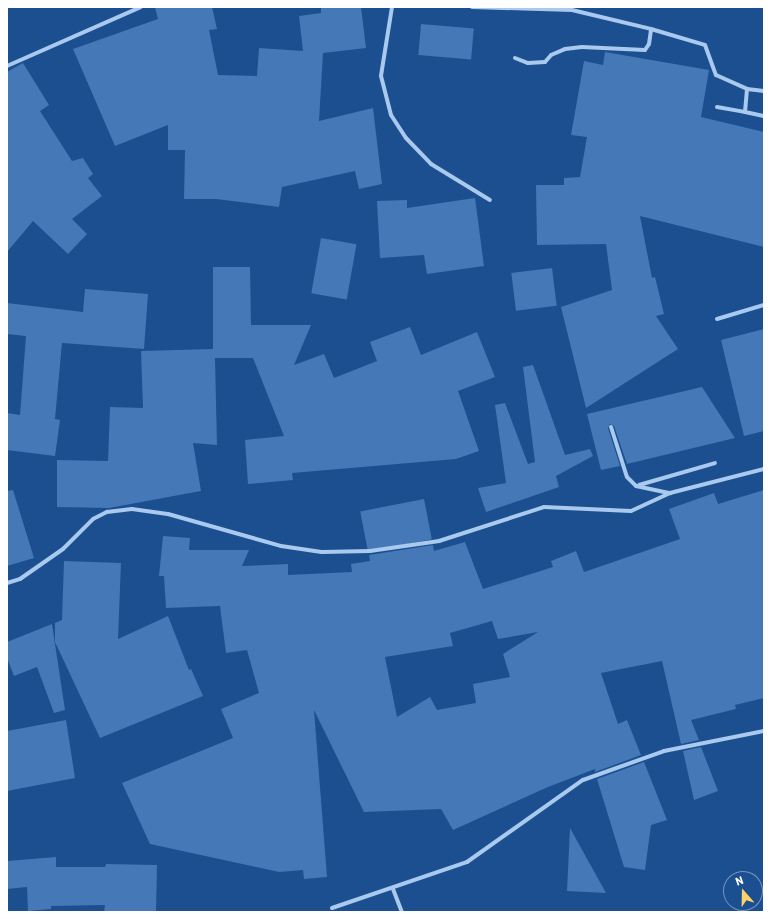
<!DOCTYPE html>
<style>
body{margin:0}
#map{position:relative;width:771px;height:919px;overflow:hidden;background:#1b4f8f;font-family:Barlow,sans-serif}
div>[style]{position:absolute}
.building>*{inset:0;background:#4478b7;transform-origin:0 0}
.minor>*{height:4px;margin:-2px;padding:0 2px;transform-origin:2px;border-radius:2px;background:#a9c9ee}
span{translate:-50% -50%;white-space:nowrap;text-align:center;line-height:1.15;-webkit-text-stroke:3.5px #1b4f8f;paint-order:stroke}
.frame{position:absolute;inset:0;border:8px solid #fff;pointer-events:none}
.north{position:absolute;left:723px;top:871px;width:40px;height:40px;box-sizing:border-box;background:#1b4f8f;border:1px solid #7695bc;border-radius:50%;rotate:340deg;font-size:11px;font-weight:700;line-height:16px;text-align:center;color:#fff}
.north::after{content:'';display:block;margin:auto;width:14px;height:18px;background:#ffd166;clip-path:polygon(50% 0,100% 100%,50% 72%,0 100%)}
</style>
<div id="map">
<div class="building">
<div style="clip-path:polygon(155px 7px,212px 7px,217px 29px,209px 30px,218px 75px,257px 76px,259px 48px,303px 51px,299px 16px,321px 13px,321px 7px,361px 7px,366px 48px,323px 53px,319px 121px,373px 108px,382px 184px,359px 189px,355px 171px,282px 187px,279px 207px,216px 199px,184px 199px,185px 150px,168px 150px,168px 125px,115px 146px,73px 49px,158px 19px)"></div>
<div style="left:421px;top:24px;width:53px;height:31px;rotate:5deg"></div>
<div style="clip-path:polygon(605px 52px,709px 70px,701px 117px,764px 132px,764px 247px,640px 216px,652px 278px,655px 277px,664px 314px,656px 316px,678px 349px,586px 408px,561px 307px,612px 290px,606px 244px,537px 245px,536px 185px,564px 185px,564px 178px,580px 177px,587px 137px,571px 135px,584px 61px,603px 65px)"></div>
<div style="clip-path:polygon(23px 63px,49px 105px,40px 111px,72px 161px,83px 158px,93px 174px,88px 178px,102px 196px,72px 219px,87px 234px,68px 254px,33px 221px,7px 252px,7px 72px)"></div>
<div style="clip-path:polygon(475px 198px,484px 266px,427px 274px,424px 255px,380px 258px,377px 201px,407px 200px,407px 208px)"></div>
<div style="left:321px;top:238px;width:36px;height:56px;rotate:10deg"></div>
<div style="clip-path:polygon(213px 267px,250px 267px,251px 325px,311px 325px,294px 365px,324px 354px,334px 378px,377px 361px,370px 342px,410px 327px,421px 355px,477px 332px,495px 377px,458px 391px,479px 451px,456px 459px,292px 473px,293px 480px,248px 484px,245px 440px,284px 436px,253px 358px,215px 358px,217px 445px,193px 443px,201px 491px,109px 508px,57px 507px,57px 460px,108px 461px,110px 407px,143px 408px,141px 351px,213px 349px)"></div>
<div style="left:552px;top:268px;width:38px;height:41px;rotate:83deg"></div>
<div style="clip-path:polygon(85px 289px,148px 294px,144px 349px,62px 343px,55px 419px,60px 420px,55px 456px,7px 450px,7px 413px,20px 415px,26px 336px,7px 334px,7px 303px,83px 312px)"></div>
<div style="clip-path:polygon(764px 329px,764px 431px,744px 436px,721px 340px)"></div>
<div style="clip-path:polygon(533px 365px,565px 455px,590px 449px,593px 456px,556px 476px,559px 487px,486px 512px,478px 488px,506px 483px,495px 405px,505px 403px,528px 464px,535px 462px,523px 367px)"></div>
<div style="clip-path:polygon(702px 387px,735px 438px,627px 464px,614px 426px,610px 424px,608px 428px,620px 466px,601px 470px,587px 414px)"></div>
<div style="clip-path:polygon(13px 490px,34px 558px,7px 566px,7px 491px)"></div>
<div style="clip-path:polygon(evenodd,764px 490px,764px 698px,735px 705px,736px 709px,691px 720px,699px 740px,681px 744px,662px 661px,601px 673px,618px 724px,627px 720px,641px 755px,595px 772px,595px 769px,548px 787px,453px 830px,441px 809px,364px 812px,314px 710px,327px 877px,304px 879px,303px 870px,279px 872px,150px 844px,122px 783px,233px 738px,221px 709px,259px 693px,247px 650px,226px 653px,220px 606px,166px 608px,164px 576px,159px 576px,163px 536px,190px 538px,189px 550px,249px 550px,242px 566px,288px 564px,288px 575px,352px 572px,351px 564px,370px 561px,369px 555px,433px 545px,434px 551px,465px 542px,483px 589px,553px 567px,551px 561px,576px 551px,584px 572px,680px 539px,669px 509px,714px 493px,718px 504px,764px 490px,492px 621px,498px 639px,538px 632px,503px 654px,510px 677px,473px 684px,476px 703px,437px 710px,430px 697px,397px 717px,385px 657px,453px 646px,450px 633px,492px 621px)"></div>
<div style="left:424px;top:499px;width:41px;height:65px;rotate:79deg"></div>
<div style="clip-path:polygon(64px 561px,121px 563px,118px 639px,168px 616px,189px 670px,191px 669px,203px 696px,100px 738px,55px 642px,55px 623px,62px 620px)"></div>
<div style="clip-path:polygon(52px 624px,65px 710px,54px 713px,37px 667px,14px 676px,7px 658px,7px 642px)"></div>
<div style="clip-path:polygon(66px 720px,75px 778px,7px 791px,7px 731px)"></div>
<div style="clip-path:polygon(701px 747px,718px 791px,694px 800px,683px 751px)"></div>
<div style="clip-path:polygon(644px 762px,667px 820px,651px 825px,645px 870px,624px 867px,597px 779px)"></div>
<div style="clip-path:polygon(570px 828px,606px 893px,567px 891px)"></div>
<div style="clip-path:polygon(56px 857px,56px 867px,105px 867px,106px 864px,157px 865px,156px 912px,104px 912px,105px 905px,51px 906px,51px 909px,28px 911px,27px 887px,7px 889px,7px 861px)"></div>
</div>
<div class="minor">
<div style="left:392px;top:7px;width:70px;rotate:99.1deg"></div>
<div style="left:381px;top:76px;width:40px;rotate:75.6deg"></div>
<div style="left:391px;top:115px;width:27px;rotate:57deg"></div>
<div style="left:406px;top:138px;width:36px;rotate:46deg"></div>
<div style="left:431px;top:164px;width:69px;rotate:31.4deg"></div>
<div style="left:472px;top:7px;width:100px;rotate:1.7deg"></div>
<div style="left:572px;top:10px;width:81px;rotate:13.5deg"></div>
<div style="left:651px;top:29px;width:56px;rotate:16.5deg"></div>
<div style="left:705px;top:45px;width:32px;rotate:70deg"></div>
<div style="left:716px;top:75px;width:34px;rotate:24deg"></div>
<div style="left:747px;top:89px;width:17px;rotate:7deg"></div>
<div style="left:515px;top:58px;width:14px;rotate:21deg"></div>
<div style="left:528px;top:63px;width:17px;rotate:-3deg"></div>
<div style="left:545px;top:62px;width:9px;rotate:-49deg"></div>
<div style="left:551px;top:55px;width:15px;rotate:-23deg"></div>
<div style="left:565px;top:49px;width:17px;rotate:-7deg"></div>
<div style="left:582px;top:47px;width:63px;rotate:2.7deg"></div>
<div style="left:645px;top:50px;width:7px;rotate:-56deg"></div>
<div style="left:649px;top:44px;width:15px;rotate:-82deg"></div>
<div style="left:7px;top:66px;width:146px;rotate:-23.8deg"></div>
<div style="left:717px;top:107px;width:28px;rotate:10deg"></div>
<div style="left:745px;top:112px;width:23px;rotate:-85deg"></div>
<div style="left:745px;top:112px;width:19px;rotate:12deg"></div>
<div style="left:717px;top:319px;width:49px;rotate:-16.6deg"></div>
<div style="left:611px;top:427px;width:52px;rotate:72.3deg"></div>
<div style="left:627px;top:477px;width:13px;rotate:45deg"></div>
<div style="left:636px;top:486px;width:35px;rotate:12deg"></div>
<div style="left:639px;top:485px;width:79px;rotate:-16.1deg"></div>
<div style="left:7px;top:583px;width:14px;rotate:-17deg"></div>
<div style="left:20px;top:579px;width:52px;rotate:-34.9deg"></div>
<div style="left:63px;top:549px;width:42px;rotate:-45deg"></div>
<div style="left:93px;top:519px;width:16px;rotate:-27deg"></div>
<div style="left:107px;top:512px;width:25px;rotate:-7deg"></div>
<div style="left:132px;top:509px;width:36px;rotate:8deg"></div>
<div style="left:168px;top:514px;width:117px;rotate:15.8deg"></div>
<div style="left:281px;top:546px;width:41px;rotate:8.3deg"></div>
<div style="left:322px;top:552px;width:48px;rotate:-1.2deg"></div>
<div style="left:370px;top:551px;width:70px;rotate:-8.2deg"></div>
<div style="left:439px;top:541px;width:110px;rotate:-17.9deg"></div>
<div style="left:544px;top:507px;width:87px;rotate:2.6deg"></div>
<div style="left:631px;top:511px;width:43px;rotate:-24.8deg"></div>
<div style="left:670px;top:493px;width:97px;rotate:-14.3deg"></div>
<div style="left:393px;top:889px;width:25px;rotate:69deg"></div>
<div style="left:332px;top:908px;width:143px;rotate:-18.8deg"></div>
<div style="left:467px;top:862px;width:142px;rotate:-35.3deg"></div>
<div style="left:583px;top:780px;width:86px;rotate:-19.7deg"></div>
<div style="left:664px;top:751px;width:102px;rotate:-11.3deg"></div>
</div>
<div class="frame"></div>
<div class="north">N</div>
</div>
